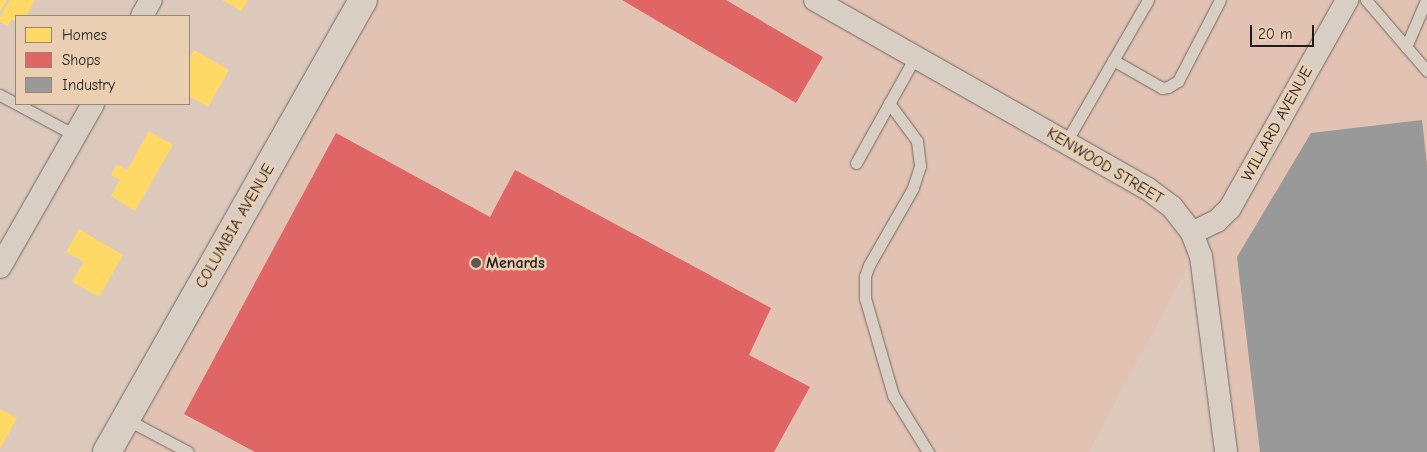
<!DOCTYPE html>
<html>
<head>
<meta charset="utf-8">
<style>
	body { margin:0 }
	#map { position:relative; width:1427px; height:452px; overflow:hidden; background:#dcc9bc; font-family:"Comic Neue",sans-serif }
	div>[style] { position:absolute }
	.built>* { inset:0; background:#e2c3b3 }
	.homes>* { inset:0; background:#ffd966 }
	.shops>* { inset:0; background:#e06666 }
	.industry>* { inset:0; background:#999 }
	.roads { filter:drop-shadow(0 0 1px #726a64) drop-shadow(0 0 1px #726a64) }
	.lane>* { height:11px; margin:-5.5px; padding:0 5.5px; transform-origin:5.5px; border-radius:5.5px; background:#d9cec4 }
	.street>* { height:22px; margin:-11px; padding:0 11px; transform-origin:11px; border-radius:11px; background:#d9cec4 }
	.secondary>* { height:28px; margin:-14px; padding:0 14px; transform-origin:14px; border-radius:14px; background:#d9cec4 }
	.dots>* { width:14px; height:14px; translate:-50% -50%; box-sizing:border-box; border:2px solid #ebcfb2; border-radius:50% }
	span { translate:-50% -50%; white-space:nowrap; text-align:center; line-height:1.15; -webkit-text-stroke:5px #ebcfb2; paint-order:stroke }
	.street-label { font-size:16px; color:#1c1c1c }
	.poi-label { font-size:16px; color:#1c1c1c; font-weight:700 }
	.left { translate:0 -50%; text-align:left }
	.legend { position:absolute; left:15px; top:15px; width:175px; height:90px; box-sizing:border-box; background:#ebcfb2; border:1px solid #988776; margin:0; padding:6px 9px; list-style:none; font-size:15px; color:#1c1c1c }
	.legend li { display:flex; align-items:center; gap:10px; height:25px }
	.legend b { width:25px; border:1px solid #988776 }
	.scale { position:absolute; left:1250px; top:25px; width:64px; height:22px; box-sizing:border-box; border:2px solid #1c1c1c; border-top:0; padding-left:6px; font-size:15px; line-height:18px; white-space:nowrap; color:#1c1c1c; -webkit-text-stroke:4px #ebcfb2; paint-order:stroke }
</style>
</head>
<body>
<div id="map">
	<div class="built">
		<div style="clip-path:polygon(370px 0,804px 0,1146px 193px,1196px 252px,1089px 452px,114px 452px)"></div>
		<div style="clip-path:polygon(822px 0,1427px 0,1427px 452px,1235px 452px,1193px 229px)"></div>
	</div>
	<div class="homes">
		<div style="clip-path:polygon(0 0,7px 0,0 12px)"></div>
		<div style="clip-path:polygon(10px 0,35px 0,26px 16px,16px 16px,16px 22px,12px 19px,8px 26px,0 22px,0 17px)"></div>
		<div style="clip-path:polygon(222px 0,248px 0,241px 11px)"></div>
		<div style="clip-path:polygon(194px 50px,229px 70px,208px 107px,189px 96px,189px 59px)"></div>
		<div style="clip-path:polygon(149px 131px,173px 145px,135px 211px,111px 196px,120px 180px,111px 175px,117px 164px,127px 170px)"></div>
		<div style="clip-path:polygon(79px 229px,123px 255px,99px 297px,72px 282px,84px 262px,66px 252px)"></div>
		<div style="clip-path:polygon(0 409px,17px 418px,0 449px)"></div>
	</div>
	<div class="shops">
		<div style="clip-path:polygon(622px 0,726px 0,823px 57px,796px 103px)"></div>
		<div style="clip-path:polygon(336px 133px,490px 217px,515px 170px,771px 308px,749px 355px,810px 387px,774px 452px,255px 452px,184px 414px)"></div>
	</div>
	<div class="industry">
		<div style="clip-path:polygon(1422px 120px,1427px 165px,1427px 452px,1260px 452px,1237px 257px,1311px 133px)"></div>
	</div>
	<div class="roads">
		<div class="lane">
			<div style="left:1366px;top:0;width:94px;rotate:49.3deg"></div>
			<div style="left:1406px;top:47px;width:51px;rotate:-66.9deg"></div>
			<div style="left:1113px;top:60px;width:56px;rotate:29.7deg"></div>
			<div style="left:1162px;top:88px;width:6px;rotate:-9deg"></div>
			<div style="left:1168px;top:87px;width:12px;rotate:-31deg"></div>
			<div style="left:1178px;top:81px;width:91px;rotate:-62.6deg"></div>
			<div style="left:0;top:95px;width:85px;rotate:28.1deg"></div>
			<div style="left:889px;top:103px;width:47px;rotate:53.6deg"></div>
			<div style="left:917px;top:141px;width:25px;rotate:83deg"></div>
			<div style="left:920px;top:166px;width:23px;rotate:108deg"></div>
			<div style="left:913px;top:188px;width:89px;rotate:119.7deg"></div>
			<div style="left:869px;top:265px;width:12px;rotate:110deg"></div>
			<div style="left:865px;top:276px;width:22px;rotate:90deg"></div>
			<div style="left:865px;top:298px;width:101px;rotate:73.9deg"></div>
			<div style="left:893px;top:395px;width:67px;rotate:58.4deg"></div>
			<div style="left:1066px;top:142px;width:164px;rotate:-60deg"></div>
			<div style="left:856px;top:163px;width:121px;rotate:-60.9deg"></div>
			<div style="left:126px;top:419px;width:70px;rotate:28deg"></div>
		</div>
		<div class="street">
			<div style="left:815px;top:0;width:383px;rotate:29.6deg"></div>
			<div style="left:1148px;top:189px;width:30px;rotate:37deg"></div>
			<div style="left:1172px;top:207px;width:33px;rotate:52deg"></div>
			<div style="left:1192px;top:233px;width:25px;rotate:69deg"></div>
			<div style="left:1201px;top:256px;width:198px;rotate:82.7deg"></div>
			<div style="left:142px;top:16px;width:18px;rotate:-61deg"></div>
			<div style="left:1192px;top:233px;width:28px;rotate:-26deg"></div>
			<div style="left:1217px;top:221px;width:18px;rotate:-45deg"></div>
			<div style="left:1230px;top:208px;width:239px;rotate:-60.6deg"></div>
			<div style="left:0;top:267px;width:188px;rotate:-60.3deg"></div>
		</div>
		<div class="secondary">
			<div style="left:107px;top:452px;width:519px;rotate:-60.47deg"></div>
		</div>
	</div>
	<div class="dots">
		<div style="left:476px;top:263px;background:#5f5954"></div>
	</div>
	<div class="street-label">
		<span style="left:1277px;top:124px;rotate:-61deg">WILLARD AVENUE</span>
		<span style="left:1105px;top:166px;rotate:31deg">KENWOOD STREET</span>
		<span style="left:235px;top:226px;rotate:-60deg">COLUMBIA AVENUE</span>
	</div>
	<div class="poi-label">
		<span class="left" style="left:486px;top:263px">Menards</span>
	</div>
	<ul class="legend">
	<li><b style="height:14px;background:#ffd966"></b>Homes</li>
	<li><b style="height:14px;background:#e06666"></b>Shops</li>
	<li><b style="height:14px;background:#999"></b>Industry</li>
	</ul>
	<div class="scale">20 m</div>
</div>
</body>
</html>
